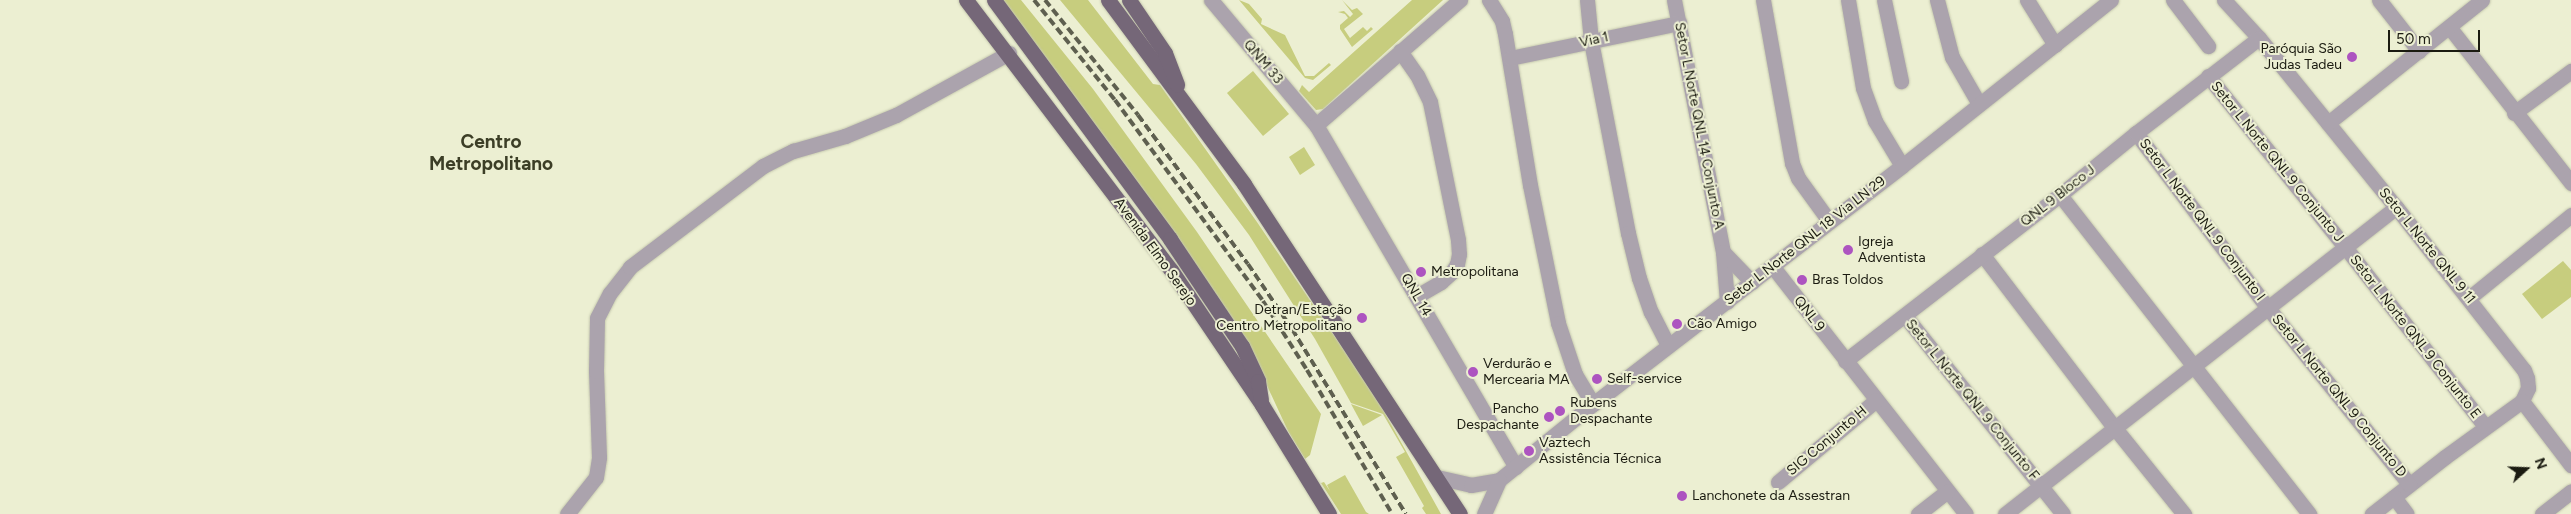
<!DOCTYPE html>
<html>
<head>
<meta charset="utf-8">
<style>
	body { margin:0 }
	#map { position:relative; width:2571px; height:514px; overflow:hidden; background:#ecefd2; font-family:Figtree,sans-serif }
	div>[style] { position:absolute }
	.green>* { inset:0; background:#c7cd7e }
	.roads { filter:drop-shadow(0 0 1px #c6c9af) drop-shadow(0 0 1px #c6c9af) }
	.minor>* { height:15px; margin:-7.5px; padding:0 7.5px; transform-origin:7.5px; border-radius:7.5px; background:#aba3ad }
	.major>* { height:15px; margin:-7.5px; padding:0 7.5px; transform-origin:7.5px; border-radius:7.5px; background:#756778 }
	.rail>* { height:4px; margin-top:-2px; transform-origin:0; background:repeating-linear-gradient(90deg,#5e5f4f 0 8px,transparent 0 12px) }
	.dots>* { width:14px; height:14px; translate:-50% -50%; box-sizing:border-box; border:2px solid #ecefd2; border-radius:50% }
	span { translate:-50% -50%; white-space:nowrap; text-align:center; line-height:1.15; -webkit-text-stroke:4px #ecefd2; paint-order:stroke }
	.street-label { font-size:14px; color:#1b1b11 }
	.poi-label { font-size:14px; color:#1b1b11 }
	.right { translate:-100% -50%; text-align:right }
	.left { translate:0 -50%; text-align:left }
	.district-label { font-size:19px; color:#3c3e26; font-weight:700 }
	.north { position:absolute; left:2501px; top:444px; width:50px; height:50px; -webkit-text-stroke:4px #ecefd2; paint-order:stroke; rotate:70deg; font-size:14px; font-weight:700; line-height:20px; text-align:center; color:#1b1b11 }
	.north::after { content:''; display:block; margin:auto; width:18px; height:22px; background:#1b1b11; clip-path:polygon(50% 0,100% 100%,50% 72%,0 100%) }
	.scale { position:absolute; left:2388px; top:30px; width:92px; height:22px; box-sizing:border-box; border:2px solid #1b1b11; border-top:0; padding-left:6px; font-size:15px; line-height:18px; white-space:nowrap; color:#1b1b11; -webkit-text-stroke:4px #ecefd2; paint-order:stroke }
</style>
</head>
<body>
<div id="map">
	<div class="green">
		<div style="clip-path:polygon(1000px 0,1021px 0,1093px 89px,1197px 232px,1321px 414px,1310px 455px,1305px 459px,1288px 431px,1257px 364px)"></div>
		<div style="clip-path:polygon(1060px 0,1088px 0,1153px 84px,1160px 85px,1257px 222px,1377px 399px,1441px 514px,1426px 514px,1422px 508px,1424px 506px,1396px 457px,1405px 452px,1383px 414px,1351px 403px,1315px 339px,1249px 235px,1196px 164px)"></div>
		<div style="clip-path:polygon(1239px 0,1249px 4px,1262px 19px,1261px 24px,1285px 35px,1305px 76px,1314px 76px,1329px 63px,1331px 65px,1313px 80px,1305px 78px)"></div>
		<div style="clip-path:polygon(1342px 0,1352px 10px,1357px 8px,1363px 14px,1344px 29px,1350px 38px,1363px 27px,1367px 31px,1371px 27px,1373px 29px,1352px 47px,1340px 29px,1340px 25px,1348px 18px,1345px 14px,1338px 12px,1344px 11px,1350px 17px,1353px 14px)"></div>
		<div style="clip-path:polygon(1412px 0,1443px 0,1323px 109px,1316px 110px,1299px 91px,1302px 85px,1309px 92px)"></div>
		<div style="clip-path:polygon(1253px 71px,1289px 114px,1263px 136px,1227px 93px)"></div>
		<div style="clip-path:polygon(1304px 147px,1315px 165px,1300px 175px,1289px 157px)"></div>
		<div style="clip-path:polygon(2563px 261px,2571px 270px,2571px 297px,2542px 319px,2522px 294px)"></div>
		<div style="clip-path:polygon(1351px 404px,1382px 415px,1363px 426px)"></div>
		<div style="clip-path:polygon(1345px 475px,1366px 512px,1369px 514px,1341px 514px,1321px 483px,1324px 482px,1330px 491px,1327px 485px)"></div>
	</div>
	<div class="roads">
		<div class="minor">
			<div style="left:1211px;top:0;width:163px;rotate:50deg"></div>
			<div style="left:1316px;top:125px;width:396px;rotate:59.7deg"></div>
			<div style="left:1489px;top:0;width:25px;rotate:58deg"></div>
			<div style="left:1502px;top:21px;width:13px;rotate:77deg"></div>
			<div style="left:1505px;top:34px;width:153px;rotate:80.6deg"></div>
			<div style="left:1530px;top:185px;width:141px;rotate:78.5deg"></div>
			<div style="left:1558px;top:323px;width:54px;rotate:71.6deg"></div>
			<div style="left:1575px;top:374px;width:35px;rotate:59deg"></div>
			<div style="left:1587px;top:0;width:41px;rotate:84.4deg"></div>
			<div style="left:1591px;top:41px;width:196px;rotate:79.1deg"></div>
			<div style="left:1628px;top:233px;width:46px;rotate:76.3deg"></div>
			<div style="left:1639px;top:278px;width:36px;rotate:71deg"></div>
			<div style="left:1651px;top:312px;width:37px;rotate:63deg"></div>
			<div style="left:1674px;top:0;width:257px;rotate:79deg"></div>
			<div style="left:1723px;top:252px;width:50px;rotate:85.4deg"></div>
			<div style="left:1763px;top:0;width:166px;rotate:79.9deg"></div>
			<div style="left:1792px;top:163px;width:16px;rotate:68deg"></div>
			<div style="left:1798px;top:178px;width:53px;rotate:54.2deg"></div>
			<div style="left:1848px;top:0;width:89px;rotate:80.3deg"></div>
			<div style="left:1863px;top:88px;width:35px;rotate:70deg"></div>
			<div style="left:1875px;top:121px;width:52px;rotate:59deg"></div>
			<div style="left:1884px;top:0;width:83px;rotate:78.1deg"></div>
			<div style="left:1937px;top:0;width:59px;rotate:75.3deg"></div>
			<div style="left:1952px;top:57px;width:54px;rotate:60.1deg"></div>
			<div style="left:2027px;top:0;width:53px;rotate:58.1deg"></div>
			<div style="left:2173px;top:0;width:58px;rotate:52.7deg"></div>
			<div style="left:2224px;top:0;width:52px;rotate:47.4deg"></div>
			<div style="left:2259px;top:38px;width:218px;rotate:51deg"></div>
			<div style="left:2396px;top:207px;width:207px;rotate:51.9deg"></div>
			<div style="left:2524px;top:370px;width:9px;rotate:69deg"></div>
			<div style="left:2527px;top:378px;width:10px;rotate:84deg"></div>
			<div style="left:2528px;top:388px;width:14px;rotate:115deg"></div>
			<div style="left:2522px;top:401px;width:95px;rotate:144deg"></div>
			<div style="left:2445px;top:457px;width:93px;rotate:142deg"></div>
			<div style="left:2379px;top:0;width:65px;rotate:51.9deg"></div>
			<div style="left:2450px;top:28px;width:197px;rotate:52deg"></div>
			<div style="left:1400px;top:51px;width:29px;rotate:55deg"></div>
			<div style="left:1417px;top:75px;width:30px;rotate:64deg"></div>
			<div style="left:1430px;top:102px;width:141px;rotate:78.5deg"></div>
			<div style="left:1458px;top:240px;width:14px;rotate:86deg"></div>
			<div style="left:1459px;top:254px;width:10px;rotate:101deg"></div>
			<div style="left:1457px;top:264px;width:9px;rotate:122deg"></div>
			<div style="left:1452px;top:272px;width:15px;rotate:138deg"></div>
			<div style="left:1441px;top:282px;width:28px;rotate:150deg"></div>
			<div style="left:1510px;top:58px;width:173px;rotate:-11.7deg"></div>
			<div style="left:2208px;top:76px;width:219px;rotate:51.3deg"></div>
			<div style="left:2345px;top:247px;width:227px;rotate:52deg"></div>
			<div style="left:2514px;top:113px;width:71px;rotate:-36.4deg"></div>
			<div style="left:2328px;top:123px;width:197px;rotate:-38.6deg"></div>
			<div style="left:1316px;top:125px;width:191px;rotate:-41deg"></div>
			<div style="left:2136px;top:133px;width:219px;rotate:53deg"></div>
			<div style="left:2268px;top:308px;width:226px;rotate:51.3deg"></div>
			<div style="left:2060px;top:195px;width:405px;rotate:52deg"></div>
			<div style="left:1723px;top:252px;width:42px;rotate:46deg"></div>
			<div style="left:1982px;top:254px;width:218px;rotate:52.7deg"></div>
			<div style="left:2114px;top:427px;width:112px;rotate:51.2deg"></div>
			<div style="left:1773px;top:267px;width:313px;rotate:52deg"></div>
			<div style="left:2469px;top:298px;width:132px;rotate:-39.1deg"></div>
			<div style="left:1905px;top:316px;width:253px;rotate:51.4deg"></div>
			<div style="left:1845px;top:361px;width:272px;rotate:-37.7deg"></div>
			<div style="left:2060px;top:195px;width:98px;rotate:-39.2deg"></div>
			<div style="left:2136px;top:133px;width:155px;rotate:-37.7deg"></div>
			<div style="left:2522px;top:401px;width:81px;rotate:52.6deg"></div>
			<div style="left:1437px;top:477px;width:35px;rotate:13deg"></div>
			<div style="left:1471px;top:485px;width:28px;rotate:-10deg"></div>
			<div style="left:1499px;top:480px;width:121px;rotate:-39deg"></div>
			<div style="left:1593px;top:404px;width:390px;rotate:-37.6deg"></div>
			<div style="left:1902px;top:166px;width:267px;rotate:-38.5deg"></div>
			<div style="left:1778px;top:482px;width:128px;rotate:-39.9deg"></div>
			<div style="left:2394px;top:497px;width:21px;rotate:53deg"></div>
			<div style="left:567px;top:514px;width:47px;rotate:-51.9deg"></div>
			<div style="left:596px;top:477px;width:20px;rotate:-81deg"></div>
			<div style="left:599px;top:457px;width:86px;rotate:-92deg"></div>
			<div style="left:596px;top:371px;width:53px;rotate:-88.9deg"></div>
			<div style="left:597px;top:318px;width:28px;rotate:-63deg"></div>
			<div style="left:610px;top:293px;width:33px;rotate:-52deg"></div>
			<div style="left:630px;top:267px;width:167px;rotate:-37.2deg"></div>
			<div style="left:763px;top:166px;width:34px;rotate:-27deg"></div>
			<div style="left:793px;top:151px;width:54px;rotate:-16.1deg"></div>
			<div style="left:845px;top:136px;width:55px;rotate:-22.4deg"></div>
			<div style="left:896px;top:115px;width:129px;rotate:-28.8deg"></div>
			<div style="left:1484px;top:514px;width:37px;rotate:-66deg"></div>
			<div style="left:1918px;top:514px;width:37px;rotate:-38deg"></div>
			<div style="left:2005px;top:514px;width:497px;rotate:-38.1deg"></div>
			<div style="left:2542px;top:514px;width:37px;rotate:-38deg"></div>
		</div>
		<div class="major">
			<div style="left:966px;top:0;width:339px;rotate:52.8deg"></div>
			<div style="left:1171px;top:270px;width:163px;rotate:56deg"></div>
			<div style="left:1262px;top:405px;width:128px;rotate:58.4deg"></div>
			<div style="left:994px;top:0;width:297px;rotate:53.6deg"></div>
			<div style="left:1170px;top:239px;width:129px;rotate:56.1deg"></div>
			<div style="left:1242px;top:346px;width:38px;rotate:65deg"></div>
			<div style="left:1258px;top:381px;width:19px;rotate:81deg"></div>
			<div style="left:1108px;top:0;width:229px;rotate:53.5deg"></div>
			<div style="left:1244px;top:184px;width:394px;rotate:56.8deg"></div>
			<div style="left:1129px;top:0;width:64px;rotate:55.8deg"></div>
			<div style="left:1165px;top:53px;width:34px;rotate:69deg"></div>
		</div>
	</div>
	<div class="rail">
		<div style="left:1034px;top:0;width:129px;rotate:51deg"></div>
		<div style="left:1115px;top:100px;width:250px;rotate:53.6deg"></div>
		<div style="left:1263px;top:301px;width:82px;rotate:57.5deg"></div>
		<div style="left:1307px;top:370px;width:167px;rotate:59.4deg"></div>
		<div style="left:1045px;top:0;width:148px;rotate:51deg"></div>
		<div style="left:1138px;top:115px;width:185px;rotate:53.6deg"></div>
		<div style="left:1248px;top:264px;width:78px;rotate:55.9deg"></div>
		<div style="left:1292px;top:329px;width:217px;rotate:58.4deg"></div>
	</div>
	<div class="dots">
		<div style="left:2352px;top:57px;background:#ad54c0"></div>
		<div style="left:1848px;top:250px;background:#ad54c0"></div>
		<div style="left:1421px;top:272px;background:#ad54c0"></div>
		<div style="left:1802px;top:280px;background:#ad54c0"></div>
		<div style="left:1362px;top:318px;background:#ad54c0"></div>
		<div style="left:1677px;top:324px;background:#ad54c0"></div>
		<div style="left:1473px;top:372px;background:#ad54c0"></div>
		<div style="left:1597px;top:379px;background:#ad54c0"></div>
		<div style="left:1560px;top:411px;background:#ad54c0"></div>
		<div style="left:1549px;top:417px;background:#ad54c0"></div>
		<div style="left:1529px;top:451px;background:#ad54c0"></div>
		<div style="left:1682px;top:496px;background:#ad54c0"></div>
	</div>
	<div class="street-label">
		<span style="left:1594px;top:40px;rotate:-12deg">Via 1</span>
		<span style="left:1263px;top:62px;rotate:50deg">QNM 33</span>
		<span style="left:1699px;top:126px;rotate:79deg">Setor L Norte QNL 14 Conjunto A</span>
		<span style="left:2277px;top:162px;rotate:51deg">Setor L Norte QNL 9 Conjunto J</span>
		<span style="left:2058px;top:196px;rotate:-38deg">QNL 9 Bloco J</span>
		<span style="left:2202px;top:220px;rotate:53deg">Setor L Norte QNL 9 Conjunto I</span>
		<span style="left:1805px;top:241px;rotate:-38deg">Setor L Norte QNL 18 Via LN 29</span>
		<span style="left:2427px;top:246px;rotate:51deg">Setor L Norte QNL 9 11</span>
		<span style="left:1155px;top:252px;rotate:54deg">Avenida Elmo Serejo</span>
		<span style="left:1416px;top:295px;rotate:60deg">QNL 14</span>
		<span style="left:1809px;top:314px;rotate:52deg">QNL 9</span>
		<span style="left:2415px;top:337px;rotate:52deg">Setor L Norte QNL 9 Conjunto E</span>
		<span style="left:2339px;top:396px;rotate:51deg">Setor L Norte QNL 9 Conjunto D</span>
		<span style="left:1972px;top:400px;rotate:51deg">Setor L Norte QNL 9 Conjunto F</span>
		<span style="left:1827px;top:441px;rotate:-40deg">SIG Conjunto H</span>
	</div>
	<div class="poi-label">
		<span class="right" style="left:2342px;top:57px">Paróquia São<br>Judas Tadeu</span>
		<span class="left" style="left:1858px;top:250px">Igreja<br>Adventista</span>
		<span class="left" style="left:1431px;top:272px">Metropolitana</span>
		<span class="left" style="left:1812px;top:280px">Bras Toldos</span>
		<span class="right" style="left:1352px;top:318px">Detran/Estação<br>Centro Metropolitano</span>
		<span class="left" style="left:1687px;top:324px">Cão Amigo</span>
		<span class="left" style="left:1483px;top:372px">Verdurão e<br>Mercearia MA</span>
		<span class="left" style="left:1607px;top:379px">Self-service</span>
		<span class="left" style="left:1570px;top:411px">Rubens<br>Despachante</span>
		<span class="right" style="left:1539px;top:417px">Pancho<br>Despachante</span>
		<span class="left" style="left:1539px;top:451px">Vaztech<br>Assistência Técnica</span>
		<span class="left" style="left:1692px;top:496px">Lanchonete da Assestran</span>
	</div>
	<div class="district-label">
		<span style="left:491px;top:153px">Centro<br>Metropolitano</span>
	</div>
	<div class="north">N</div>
	<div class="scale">50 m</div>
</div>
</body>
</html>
